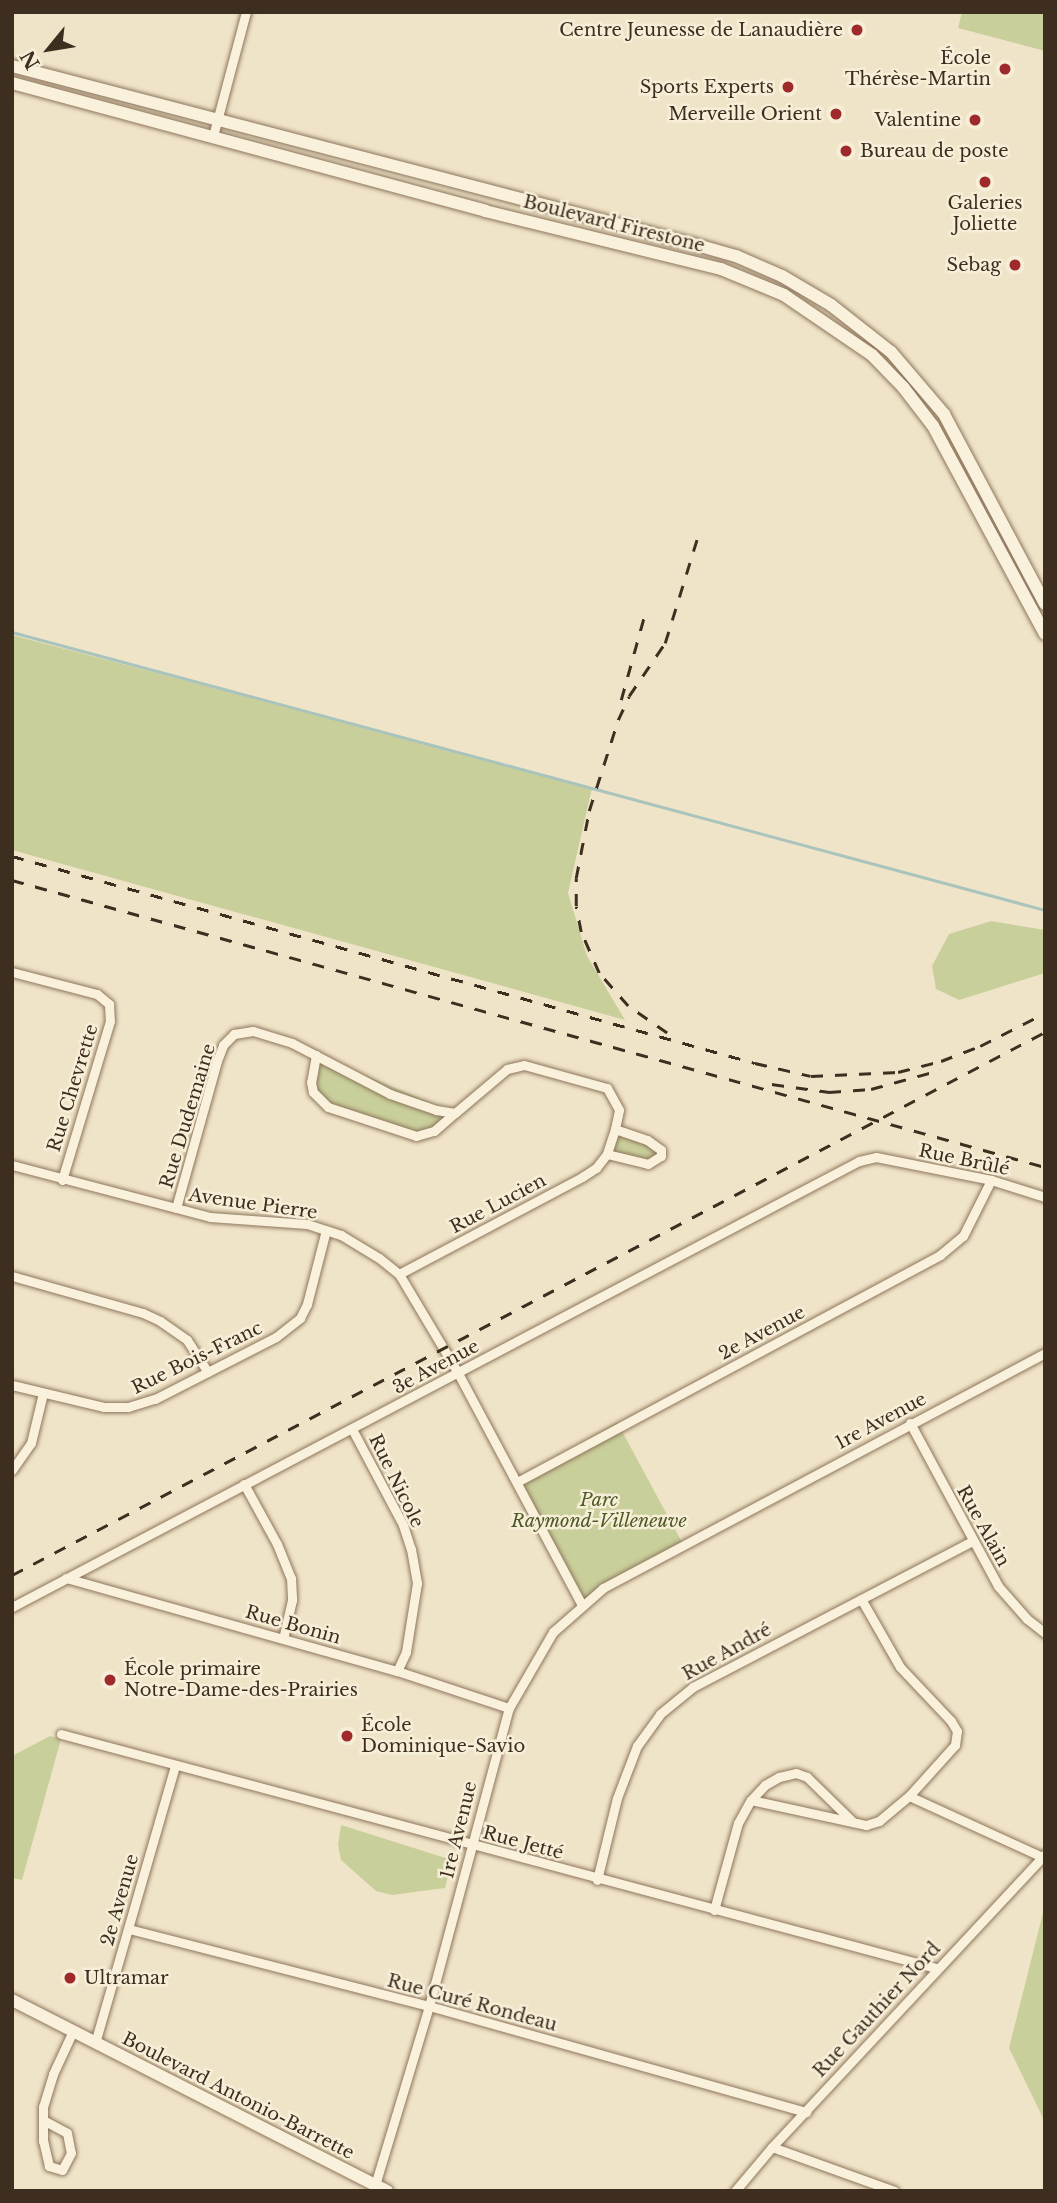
<!DOCTYPE html>
<html>
<head>
<meta charset="utf-8">
<style>
	body { margin:0 }
	#map { position:relative; width:1057px; height:2203px; overflow:hidden; background:#f0e4c8; font-family:"Libre Baskerville",serif }
	div>[style] { position:absolute }
	.green>* { inset:0; background:#c9cf9b }
	.stream>* { height:2.5px; margin:-1.25px; padding:0 1.25px; transform-origin:1.25px; border-radius:1.25px; background:#a9c4bc }
	.roads { filter:drop-shadow(0 0 2px #8d765c) drop-shadow(0 0 2px #8d765c) }
	.street>* { height:9px; margin:-4.5px; padding:0 4.5px; transform-origin:4.5px; border-radius:4.5px; background:#faf1dc }
	.secondary>* { height:12px; margin:-6px; padding:0 6px; transform-origin:6px; border-radius:6px; background:#faf1dc }
	.rail>* { height:2.5px; margin-top:-1.25px; transform-origin:0; background:repeating-linear-gradient(90deg,#3d2e20 0 12px,transparent 0 24px) }
	.dots>* { width:19px; height:19px; translate:-50% -50%; box-sizing:border-box; border:4px solid #f7eed8; border-radius:50% }
	span { translate:-50% -50%; white-space:nowrap; text-align:center; line-height:1.15; -webkit-text-stroke:5px #f7eed8; paint-order:stroke }
	.poi-label { font-size:18px; color:#3d2e20 }
	.right { translate:-100% -50%; text-align:right }
	.left { translate:0 -50%; text-align:left }
	.street-label { font-size:18px; color:#3d2e20 }
	.park-label { font-size:18px; color:#4d5a26; font-style:italic }
	.frame { position:absolute; inset:0; border:14px solid #3d2e20; pointer-events:none }
	.north { position:absolute; left:14px; top:14px; width:70px; height:70px; -webkit-text-stroke:5px #f7eed8; paint-order:stroke; rotate:240deg; font-size:19px; font-weight:700; line-height:28px; text-align:center; color:#3d2e20 }
	.north::after { content:''; display:block; margin:auto; width:24px; height:32px; background:#3d2e20; clip-path:polygon(50% 0,100% 100%,50% 72%,0 100%) }
</style>
</head>
<body>
<div id="map">
	<div class="green">
		<div style="clip-path:polygon(962px 12px,1045px 12px,1045px 51px,958px 28px)"></div>
		<div style="clip-path:polygon(12px 635px,592px 788px,568px 893px,587px 956px,625px 1020px,12px 850px)"></div>
		<div style="clip-path:polygon(991px 921px,1045px 930px,1045px 973px,959px 1000px,936px 989px,932px 966px,949px 934px)"></div>
		<div style="clip-path:polygon(316px 1055px,455px 1113px,425px 1136px,328px 1107px,313px 1092px)"></div>
		<div style="clip-path:polygon(615px 1129px,661px 1150px,655px 1162px,607px 1154px)"></div>
		<div style="clip-path:polygon(617px 1422px,684px 1546px,582px 1605px,517px 1482px)"></div>
		<div style="clip-path:polygon(50px 1736px,61px 1739px,22px 1880px,12px 1878px,12px 1756px)"></div>
		<div style="clip-path:polygon(341px 1825px,452px 1860px,445px 1888px,392px 1895px,376px 1891px,341px 1860px,338px 1845px)"></div>
		<div style="clip-path:polygon(1045px 1905px,1045px 2122px,1009px 2048px)"></div>
	</div>
	<div class="stream">
		<div style="left:12px;top:632px;width:1070px;rotate:15.06deg"></div>
	</div>
	<div class="roads">
		<div class="street">
			<div style="left:213px;top:136px;width:128px;rotate:-75.1deg"></div>
			<div style="left:12px;top:972px;width:88px;rotate:14.5deg"></div>
			<div style="left:97px;top:994px;width:16px;rotate:40deg"></div>
			<div style="left:109px;top:1004px;width:17px;rotate:87deg"></div>
			<div style="left:110px;top:1021px;width:166px;rotate:106.8deg"></div>
			<div style="left:316px;top:1055px;width:27px;rotate:100deg"></div>
			<div style="left:311px;top:1082px;width:10px;rotate:79deg"></div>
			<div style="left:313px;top:1092px;width:21px;rotate:45deg"></div>
			<div style="left:328px;top:1107px;width:93px;rotate:18.2deg"></div>
			<div style="left:416px;top:1136px;width:19px;rotate:-16deg"></div>
			<div style="left:434px;top:1131px;width:28px;rotate:-41deg"></div>
			<div style="left:12px;top:1165px;width:205px;rotate:14.7deg"></div>
			<div style="left:210px;top:1217px;width:97px;rotate:4.1deg"></div>
			<div style="left:307px;top:1224px;width:36px;rotate:18deg"></div>
			<div style="left:341px;top:1235px;width:44px;rotate:31.2deg"></div>
			<div style="left:379px;top:1258px;width:26px;rotate:39deg"></div>
			<div style="left:399px;top:1274px;width:115px;rotate:59.2deg"></div>
			<div style="left:458px;top:1373px;width:263px;rotate:61.9deg"></div>
			<div style="left:176px;top:1208px;width:153px;rotate:-74.4deg"></div>
			<div style="left:217px;top:1061px;width:17px;rotate:-69deg"></div>
			<div style="left:223px;top:1045px;width:16px;rotate:-45deg"></div>
			<div style="left:234px;top:1034px;width:19px;rotate:-9deg"></div>
			<div style="left:253px;top:1031px;width:41px;rotate:17.1deg"></div>
			<div style="left:292px;top:1043px;width:110px;rotate:27.5deg"></div>
			<div style="left:390px;top:1094px;width:49px;rotate:19.2deg"></div>
			<div style="left:436px;top:1110px;width:19px;rotate:9deg"></div>
			<div style="left:455px;top:1113px;width:68px;rotate:-40.2deg"></div>
			<div style="left:507px;top:1069px;width:17px;rotate:-13deg"></div>
			<div style="left:524px;top:1065px;width:86px;rotate:15.5deg"></div>
			<div style="left:607px;top:1088px;width:25px;rotate:61deg"></div>
			<div style="left:619px;top:1110px;width:19px;rotate:102deg"></div>
			<div style="left:399px;top:1274px;width:207px;rotate:-27.9deg"></div>
			<div style="left:582px;top:1177px;width:17px;rotate:-33deg"></div>
			<div style="left:596px;top:1168px;width:18px;rotate:-52deg"></div>
			<div style="left:607px;top:1154px;width:42px;rotate:13.7deg"></div>
			<div style="left:648px;top:1164px;width:15px;rotate:-32deg"></div>
			<div style="left:661px;top:1156px;width:6px;rotate:-90deg"></div>
			<div style="left:661px;top:1150px;width:17px;rotate:-144deg"></div>
			<div style="left:647px;top:1140px;width:34px;rotate:-161deg"></div>
			<div style="left:615px;top:1129px;width:26px;rotate:108deg"></div>
			<div style="left:12px;top:1276px;width:136px;rotate:15.8deg"></div>
			<div style="left:143px;top:1313px;width:19px;rotate:25deg"></div>
			<div style="left:160px;top:1321px;width:33px;rotate:35deg"></div>
			<div style="left:187px;top:1340px;width:38px;rotate:57deg"></div>
			<div style="left:12px;top:1385px;width:95px;rotate:13.4deg"></div>
			<div style="left:104px;top:1407px;width:24px"></div>
			<div style="left:128px;top:1407px;width:28px;rotate:-17deg"></div>
			<div style="left:155px;top:1399px;width:136px;rotate:-27.1deg"></div>
			<div style="left:276px;top:1337px;width:31px;rotate:-38deg"></div>
			<div style="left:300px;top:1318px;width:16px;rotate:-63deg"></div>
			<div style="left:307px;top:1304px;width:76px;rotate:-75.6deg"></div>
			<div style="left:910px;top:1423px;width:185px;rotate:61.6deg"></div>
			<div style="left:998px;top:1586px;width:44px;rotate:48.7deg"></div>
			<div style="left:1027px;top:1619px;width:23px;rotate:38deg"></div>
			<div style="left:352px;top:1429px;width:109px;rotate:62deg"></div>
			<div style="left:403px;top:1525px;width:25px;rotate:72deg"></div>
			<div style="left:411px;top:1549px;width:35px;rotate:80deg"></div>
			<div style="left:417px;top:1583px;width:70px;rotate:99.1deg"></div>
			<div style="left:406px;top:1652px;width:21px;rotate:115deg"></div>
			<div style="left:12px;top:1470px;width:33px;rotate:-55deg"></div>
			<div style="left:31px;top:1443px;width:51px;rotate:-76.5deg"></div>
			<div style="left:517px;top:1482px;width:480px;rotate:-28.2deg"></div>
			<div style="left:940px;top:1255px;width:30px;rotate:-40deg"></div>
			<div style="left:963px;top:1236px;width:63px;rotate:-63.4deg"></div>
			<div style="left:244px;top:1484px;width:68px;rotate:61.2deg"></div>
			<div style="left:277px;top:1544px;width:37px;rotate:68deg"></div>
			<div style="left:291px;top:1578px;width:22px;rotate:87deg"></div>
			<div style="left:292px;top:1600px;width:40px;rotate:103deg"></div>
			<div style="left:66px;top:1578px;width:344px;rotate:15.7deg"></div>
			<div style="left:397px;top:1671px;width:118px;rotate:18.3deg"></div>
			<div style="left:12px;top:1607px;width:957px;rotate:-27.77deg"></div>
			<div style="left:859px;top:1161px;width:17px;rotate:-13deg"></div>
			<div style="left:876px;top:1157px;width:117px;rotate:11.3deg"></div>
			<div style="left:991px;top:1180px;width:57px;rotate:17.5deg"></div>
			<div style="left:61px;top:1734px;width:906px;rotate:14.97deg"></div>
			<div style="left:909px;top:1796px;width:146px;rotate:24.6deg"></div>
			<div style="left:751px;top:1800px;width:118px;rotate:12.3deg"></div>
			<div style="left:866px;top:1825px;width:14px;rotate:-17deg"></div>
			<div style="left:879px;top:1821px;width:39px;rotate:-40deg"></div>
			<div style="left:909px;top:1796px;width:69px;rotate:-48deg"></div>
			<div style="left:955px;top:1745px;width:14px;rotate:-82deg"></div>
			<div style="left:957px;top:1731px;width:12px;rotate:-121deg"></div>
			<div style="left:951px;top:1721px;width:74px;rotate:-133.4deg"></div>
			<div style="left:900px;top:1667px;width:78px;rotate:-119.8deg"></div>
			<div style="left:597px;top:1880px;width:84px;rotate:-76.3deg"></div>
			<div style="left:617px;top:1798px;width:56px;rotate:-69deg"></div>
			<div style="left:637px;top:1746px;width:39px;rotate:-54deg"></div>
			<div style="left:660px;top:1714px;width:43px;rotate:-39.3deg"></div>
			<div style="left:693px;top:1687px;width:315px;rotate:-27.6deg"></div>
			<div style="left:714px;top:1910px;width:90px;rotate:-74.6deg"></div>
			<div style="left:738px;top:1823px;width:26px;rotate:-61deg"></div>
			<div style="left:751px;top:1800px;width:21px;rotate:-47deg"></div>
			<div style="left:765px;top:1785px;width:16px;rotate:-30deg"></div>
			<div style="left:779px;top:1777px;width:17px;rotate:-13deg"></div>
			<div style="left:796px;top:1773px;width:12px;rotate:20deg"></div>
			<div style="left:807px;top:1777px;width:64px;rotate:44.4deg"></div>
			<div style="left:129px;top:1929px;width:310px;rotate:14.4deg"></div>
			<div style="left:429px;top:2006px;width:392px;rotate:15.7deg"></div>
			<div style="left:95px;top:2043px;width:289px;rotate:-73.9deg"></div>
			<div style="left:43px;top:2120px;width:27px;rotate:28deg"></div>
			<div style="left:67px;top:2133px;width:20px;rotate:79deg"></div>
			<div style="left:71px;top:2153px;width:19px;rotate:118deg"></div>
			<div style="left:62px;top:2170px;width:14px;rotate:-163deg"></div>
			<div style="left:49px;top:2166px;width:26px;rotate:-103deg"></div>
			<div style="left:43px;top:2141px;width:34px;rotate:-90deg"></div>
			<div style="left:43px;top:2107px;width:34px;rotate:-73deg"></div>
			<div style="left:53px;top:2074px;width:47px;rotate:-65.1deg"></div>
			<div style="left:772px;top:2147px;width:130px;rotate:19.8deg"></div>
			<div style="left:375px;top:2185px;width:187px;rotate:-73.2deg"></div>
			<div style="left:429px;top:2006px;width:309px;rotate:-75deg"></div>
			<div style="left:509px;top:1708px;width:88px;rotate:-59.9deg"></div>
			<div style="left:553px;top:1632px;width:67px;rotate:-41.3deg"></div>
			<div style="left:603px;top:1588px;width:501px;rotate:-28deg"></div>
			<div style="left:735px;top:2191px;width:57px;rotate:-49.9deg"></div>
			<div style="left:772px;top:2147px;width:400px;rotate:-47deg"></div>
		</div>
		<div class="secondary">
			<div style="left:12px;top:66px;width:708px;rotate:14.64deg"></div>
			<div style="left:697px;top:245px;width:41px;rotate:15.8deg"></div>
			<div style="left:736px;top:256px;width:50px;rotate:23.5deg"></div>
			<div style="left:782px;top:276px;width:57px;rotate:30.6deg"></div>
			<div style="left:831px;top:305px;width:76px;rotate:38.1deg"></div>
			<div style="left:891px;top:352px;width:82px;rotate:49.5deg"></div>
			<div style="left:944px;top:414px;width:215px;rotate:62deg"></div>
			<div style="left:12px;top:83px;width:490px;rotate:15.1deg"></div>
			<div style="left:485px;top:211px;width:243px;rotate:13.8deg"></div>
			<div style="left:721px;top:269px;width:68px;rotate:22.4deg"></div>
			<div style="left:784px;top:295px;width:107px;rotate:34.3deg"></div>
			<div style="left:872px;top:355px;width:45px;rotate:45.9deg"></div>
			<div style="left:903px;top:387px;width:49px;rotate:52.4deg"></div>
			<div style="left:933px;top:426px;width:236px;rotate:61.7deg"></div>
			<div style="left:12px;top:2000px;width:421px;rotate:27deg"></div>
		</div>
	</div>
	<div class="rail">
		<div style="left:621px;top:700px;width:86px;rotate:-74.5deg"></div>
		<div style="left:12px;top:856px;width:771px;rotate:15.57deg"></div>
		<div style="left:755px;top:1063px;width:57px;rotate:13.1deg"></div>
		<div style="left:811px;top:1076px;width:87px;rotate:-2.6deg"></div>
		<div style="left:898px;top:1072px;width:44px;rotate:-14.3deg"></div>
		<div style="left:941px;top:1061px;width:42px;rotate:-21deg"></div>
		<div style="left:980px;top:1046px;width:73px;rotate:-26.9deg"></div>
		<div style="left:12px;top:880px;width:1072px;rotate:15.53deg"></div>
		<div style="left:667px;top:1033px;width:47px;rotate:-145.3deg"></div>
		<div style="left:628px;top:1006px;width:44px;rotate:-131.3deg"></div>
		<div style="left:599px;top:973px;width:45px;rotate:-113.7deg"></div>
		<div style="left:581px;top:932px;width:26px;rotate:-101deg"></div>
		<div style="left:576px;top:906px;width:28px;rotate:-90deg"></div>
		<div style="left:576px;top:878px;width:68px;rotate:-79deg"></div>
		<div style="left:589px;top:811px;width:96px;rotate:-72.3deg"></div>
		<div style="left:618px;top:720px;width:26px;rotate:-65deg"></div>
		<div style="left:629px;top:696px;width:64px;rotate:-55.8deg"></div>
		<div style="left:665px;top:643px;width:119px;rotate:-72.9deg"></div>
		<div style="left:772px;top:1084px;width:58px;rotate:8deg"></div>
		<div style="left:829px;top:1092px;width:42px;rotate:-4.1deg"></div>
		<div style="left:871px;top:1089px;width:72px;rotate:-15.4deg"></div>
		<div style="left:12px;top:1575px;width:1167px;rotate:-27.73deg"></div>
	</div>
	<div class="dots">
		<div style="left:857px;top:30px;background:#9e2a2b"></div>
		<div style="left:1005px;top:69px;background:#9e2a2b"></div>
		<div style="left:788px;top:87px;background:#9e2a2b"></div>
		<div style="left:836px;top:114px;background:#9e2a2b"></div>
		<div style="left:975px;top:120px;background:#9e2a2b"></div>
		<div style="left:846px;top:151px;background:#9e2a2b"></div>
		<div style="left:985px;top:182px;background:#9e2a2b"></div>
		<div style="left:1015px;top:265px;background:#9e2a2b"></div>
		<div style="left:110px;top:1680px;background:#9e2a2b"></div>
		<div style="left:347px;top:1736px;background:#9e2a2b"></div>
		<div style="left:70px;top:1978px;background:#9e2a2b"></div>
	</div>
	<div class="poi-label">
		<span class="right" style="left:843px;top:30px">Centre Jeunesse de Lanaudière</span>
		<span class="right" style="left:991px;top:69px">École<br>Thérèse-Martin</span>
		<span class="right" style="left:774px;top:87px">Sports Experts</span>
		<span class="right" style="left:822px;top:114px">Merveille Orient</span>
		<span class="right" style="left:961px;top:120px">Valentine</span>
		<span class="left" style="left:860px;top:151px">Bureau de poste</span>
		<span style="left:985px;top:214px">Galeries<br>Joliette</span>
		<span class="right" style="left:1001px;top:265px">Sebag</span>
		<span class="left" style="left:124px;top:1680px">École primaire<br>Notre-Dame-des-Prairies</span>
		<span class="left" style="left:361px;top:1736px">École<br>Dominique-Savio</span>
		<span class="left" style="left:84px;top:1978px">Ultramar</span>
	</div>
	<div class="street-label">
		<span style="left:614px;top:224px;rotate:14deg">Boulevard Firestone</span>
		<span style="left:73px;top:1088px;rotate:-73deg">Rue Chevrette</span>
		<span style="left:188px;top:1116px;rotate:-73deg">Rue Dudemaine</span>
		<span style="left:964px;top:1160px;rotate:12deg">Rue Brûlé</span>
		<span style="left:253px;top:1204px;rotate:8deg">Avenue Pierre</span>
		<span style="left:498px;top:1204px;rotate:-28deg">Rue Lucien</span>
		<span style="left:762px;top:1333px;rotate:-28deg">2e Avenue</span>
		<span style="left:197px;top:1358px;rotate:-26deg">Rue Bois-Franc</span>
		<span style="left:436px;top:1367px;rotate:-28deg">3e Avenue</span>
		<span style="left:881px;top:1421px;rotate:-28deg">1re Avenue</span>
		<span style="left:396px;top:1481px;rotate:64deg">Rue Nicole</span>
		<span style="left:983px;top:1526px;rotate:61deg">Rue Alain</span>
		<span style="left:293px;top:1625px;rotate:16deg">Rue Bonin</span>
		<span style="left:727px;top:1652px;rotate:-29deg">Rue André</span>
		<span style="left:459px;top:1830px;rotate:-76deg">1re Avenue</span>
		<span style="left:523px;top:1843px;rotate:15deg">Rue Jetté</span>
		<span style="left:120px;top:1900px;rotate:-74deg">2e Avenue</span>
		<span style="left:472px;top:2003px;rotate:15deg">Rue Curé Rondeau</span>
		<span style="left:877px;top:2010px;rotate:-47deg">Rue Gauthier Nord</span>
		<span style="left:238px;top:2096px;rotate:27deg">Boulevard Antonio-Barrette</span>
	</div>
	<div class="park-label">
		<span style="left:599px;top:1511px">Parc<br>Raymond-Villeneuve</span>
	</div>
	<div class="frame"></div>
	<div class="north">N</div>
</div>
</body>
</html>
